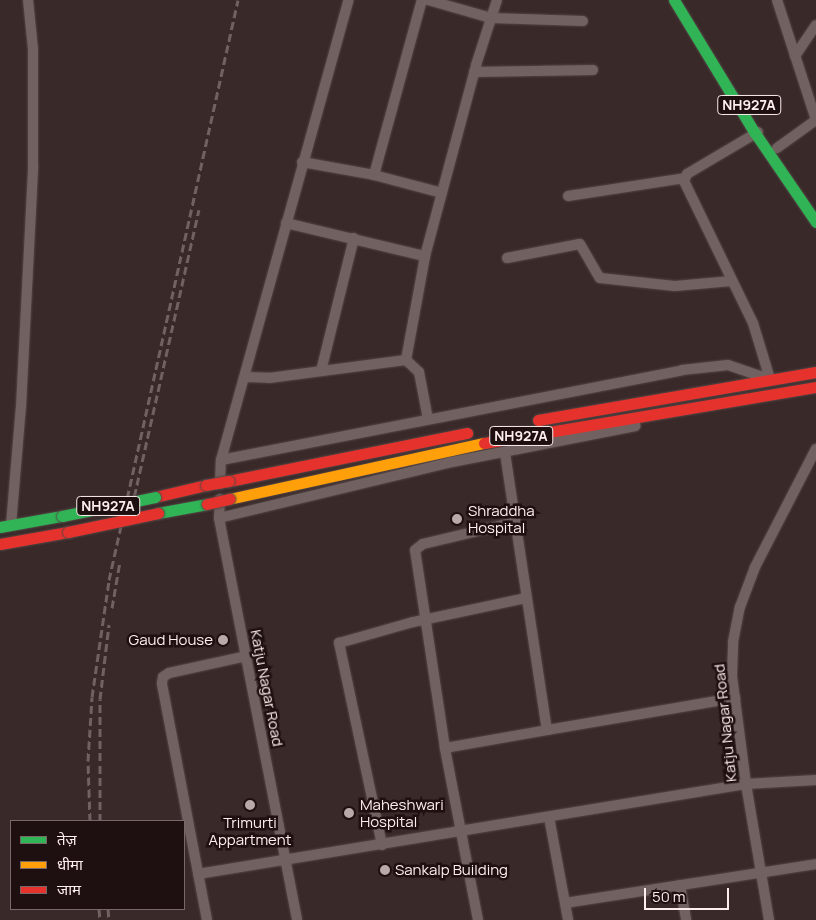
<!DOCTYPE html>
<html>
<head>
<meta charset="utf-8">
<style>
	body { margin:0 }
	#map { position:relative; width:816px; height:920px; overflow:hidden; background:#392929; font-family:Manrope,"Noto Sans Devanagari",sans-serif }
	div>[style] { position:absolute }
	.roads { filter:drop-shadow(0 0 1px #534646) drop-shadow(0 0 1px #534646) }
	.street>* { height:10px; margin:-5px; padding:0 5px; transform-origin:5px; border-radius:5px; background:#716261 }
	.fast>* { height:11px; margin:-5.5px; padding:0 5.5px; transform-origin:5.5px; border-radius:5.5px; background:#30b455 }
	.slow>* { height:11px; margin:-5.5px; padding:0 5.5px; transform-origin:5.5px; border-radius:5.5px; background:#ff9f0a }
	.jam>* { height:11px; margin:-5.5px; padding:0 5.5px; transform-origin:5.5px; border-radius:5.5px; background:#e5322d }
	.rail>* { height:3px; margin-top:-1.5px; transform-origin:0; background:repeating-linear-gradient(90deg,#706262 0 8px,transparent 0 12px) }
	.bridges { filter:drop-shadow(0 0 1px #534646) drop-shadow(0 0 1px #534646) }
	.fast-bridge>* { height:11px; margin:-5.5px; padding:0 5.5px; transform-origin:5.5px; border-radius:5.5px; background:#30b455 }
	.jam-bridge>* { height:11px; margin:-5.5px; padding:0 5.5px; transform-origin:5.5px; border-radius:5.5px; background:#e5322d }
	.dots>* { width:14px; height:14px; translate:-50% -50%; box-sizing:border-box; border:2px solid #1e1010; border-radius:50% }
	span { translate:-50% -50%; white-space:nowrap; text-align:center; line-height:1.15; -webkit-text-stroke:5px #1e1010; paint-order:stroke }
	.shield-label span { padding:1px 4px; background:#1e1010; border:1px solid; border-radius:4px; -webkit-text-stroke-width:0 }
	.shield-label { font-size:14px; color:#feeeed; font-weight:700 }
	.poi-label { font-size:15px; color:#feeeed }
	.left { translate:0 -50%; text-align:left }
	.right { translate:-100% -50%; text-align:right }
	.street-label { font-size:15px; color:#feeeed }
	.legend { position:absolute; left:10px; top:820px; width:175px; height:90px; box-sizing:border-box; background:#1e1010; border:1px solid #786968; margin:0; padding:6px 9px; list-style:none; font-size:15px; color:#feeeed }
	.legend li { display:flex; align-items:center; gap:10px; height:25px }
	.legend b { width:25px; border:1px solid #786968 }
	.scale { position:absolute; left:644px; top:888px; width:85px; height:22px; box-sizing:border-box; border:2px solid #feeeed; border-top:0; padding-left:6px; font-size:15px; line-height:18px; white-space:nowrap; color:#feeeed; -webkit-text-stroke:4px #1e1010; paint-order:stroke }
</style>
</head>
<body>
<div id="map">
	<div class="roads">
		<div class="street">
			<div style="left:428px;top:0;width:66px;rotate:15.9deg"></div>
			<div style="left:491px;top:18px;width:92px;rotate:1.9deg"></div>
			<div style="left:795px;top:56px;width:37px;rotate:-56deg"></div>
			<div style="left:474px;top:72px;width:119px;rotate:-1deg"></div>
			<div style="left:758px;top:132px;width:82px;rotate:149.4deg"></div>
			<div style="left:687px;top:174px;width:8px;rotate:113deg"></div>
			<div style="left:684px;top:181px;width:158px;rotate:64.1deg"></div>
			<div style="left:753px;top:323px;width:59px;rotate:73.1deg"></div>
			<div style="left:777px;top:148px;width:48px;rotate:-35.7deg"></div>
			<div style="left:816px;top:120px;width:126px;rotate:-108deg"></div>
			<div style="left:302px;top:162px;width:73px;rotate:10.2deg"></div>
			<div style="left:374px;top:175px;width:70px;rotate:14.8deg"></div>
			<div style="left:374px;top:175px;width:181px;rotate:-74.7deg"></div>
			<div style="left:568px;top:196px;width:118px;rotate:-8.7deg"></div>
			<div style="left:286px;top:223px;width:143px;rotate:13.4deg"></div>
			<div style="left:425px;top:256px;width:198px;rotate:-75deg"></div>
			<div style="left:476px;top:65px;width:68px;rotate:-72.1deg"></div>
			<div style="left:507px;top:258px;width:74px;rotate:-10.9deg"></div>
			<div style="left:580px;top:244px;width:39px;rotate:60deg"></div>
			<div style="left:600px;top:278px;width:75px;rotate:6.1deg"></div>
			<div style="left:675px;top:286px;width:57px;rotate:-5deg"></div>
			<div style="left:406px;top:360px;width:106px;rotate:-79.6deg"></div>
			<div style="left:321px;top:371px;width:137px;rotate:-76.1deg"></div>
			<div style="left:246px;top:377px;width:23px;rotate:2deg"></div>
			<div style="left:269px;top:378px;width:138px;rotate:-7.5deg"></div>
			<div style="left:406px;top:360px;width:18px;rotate:43deg"></div>
			<div style="left:419px;top:372px;width:48px;rotate:79.2deg"></div>
			<div style="left:505px;top:453px;width:280px;rotate:81.4deg"></div>
			<div style="left:547px;top:730px;width:191px;rotate:-9.7deg"></div>
			<div style="left:221px;top:460px;width:470px;rotate:-11deg"></div>
			<div style="left:682px;top:370px;width:46px;rotate:-6.2deg"></div>
			<div style="left:728px;top:365px;width:37px;rotate:19deg"></div>
			<div style="left:220px;top:484px;width:24px;rotate:-88deg"></div>
			<div style="left:221px;top:460px;width:477px;rotate:-74.5deg"></div>
			<div style="left:220px;top:499px;width:19px;rotate:93deg"></div>
			<div style="left:219px;top:518px;width:409px;rotate:79deg"></div>
			<div style="left:219px;top:518px;width:240px;rotate:-13.5deg"></div>
			<div style="left:452px;top:462px;width:187px;rotate:-11.1deg"></div>
			<div style="left:11px;top:525px;width:118px;rotate:-85.2deg"></div>
			<div style="left:21px;top:407px;width:241px;rotate:-87.1deg"></div>
			<div style="left:33px;top:166px;width:117px;rotate:-90deg"></div>
			<div style="left:33px;top:49px;width:49px;rotate:-95.8deg"></div>
			<div style="left:445px;top:748px;width:200px;rotate:-98.6deg"></div>
			<div style="left:415px;top:550px;width:10px;rotate:-37deg"></div>
			<div style="left:423px;top:544px;width:95px;rotate:-13.4deg"></div>
			<div style="left:549px;top:817px;width:105px;rotate:79.5deg"></div>
			<div style="left:382px;top:845px;width:207px;rotate:-102deg"></div>
			<div style="left:339px;top:643px;width:77px;rotate:-15.8deg"></div>
			<div style="left:413px;top:622px;width:116px;rotate:-12deg"></div>
			<div style="left:198px;top:874px;width:555px;rotate:-9.33deg"></div>
			<div style="left:746px;top:784px;width:70px;rotate:-3.3deg"></div>
			<div style="left:680px;top:885px;width:36px;rotate:80deg"></div>
			<div style="left:565px;top:903px;width:254px;rotate:-8.8deg"></div>
			<div style="left:207px;top:920px;width:241px;rotate:-100.8deg"></div>
			<div style="left:162px;top:683px;width:6px;rotate:-81deg"></div>
			<div style="left:163px;top:677px;width:7px;rotate:-34deg"></div>
			<div style="left:169px;top:673px;width:79px;rotate:-12.4deg"></div>
			<div style="left:478px;top:920px;width:175px;rotate:-100.9deg"></div>
			<div style="left:445px;top:748px;width:104px;rotate:-10deg"></div>
			<div style="left:769px;top:920px;width:138px;rotate:-99.6deg"></div>
			<div style="left:746px;top:784px;width:109px;rotate:-97.4deg"></div>
			<div style="left:732px;top:676px;width:34px;rotate:-88deg"></div>
			<div style="left:733px;top:642px;width:36px;rotate:-79deg"></div>
			<div style="left:740px;top:607px;width:43px;rotate:-69.4deg"></div>
			<div style="left:755px;top:567px;width:133px;rotate:-62.7deg"></div>
		</div>
		<div class="fast">
			<div style="left:674px;top:0;width:156px;rotate:58.7deg"></div>
			<div style="left:755px;top:133px;width:108px;rotate:55.6deg"></div>
			<div style="left:158px;top:513px;width:50px;rotate:-10.4deg"></div>
			<div style="left:0;top:527px;width:63px;rotate:-10.1deg"></div>
		</div>
		<div class="slow">
			<div style="left:229px;top:499px;width:261px;rotate:-12.4deg"></div>
		</div>
		<div class="jam">
			<div style="left:538px;top:420px;width:282px;rotate:-9.8deg"></div>
			<div style="left:484px;top:443px;width:337px;rotate:-9.6deg"></div>
			<div style="left:229px;top:481px;width:243px;rotate:-11.4deg"></div>
			<div style="left:155px;top:497px;width:52px;rotate:-13.2deg"></div>
			<div style="left:0;top:544px;width:69px;rotate:-10deg"></div>
		</div>
	</div>
	<div class="rail">
		<div style="left:129px;top:520px;width:318px;rotate:-77.3deg"></div>
		<div style="left:112px;top:608px;width:48px;rotate:-80.3deg"></div>
		<div style="left:90px;top:821px;width:60px;rotate:-91.9deg"></div>
		<div style="left:88px;top:761px;width:64px;rotate:-86.4deg"></div>
		<div style="left:92px;top:697px;width:118px;rotate:-81.7deg"></div>
		<div style="left:109px;top:580px;width:594px;rotate:-77.46deg"></div>
		<div style="left:100px;top:821px;width:122px;rotate:-90deg"></div>
		<div style="left:100px;top:699px;width:75px;rotate:-83.1deg"></div>
		<div style="left:99px;top:909px;width:11px;rotate:85deg"></div>
		<div style="left:108px;top:909px;width:11px;rotate:85deg"></div>
	</div>
	<div class="bridges">
		<div class="fast-bridge">
			<div style="left:62px;top:516px;width:95px;rotate:-11.5deg"></div>
		</div>
		<div class="jam-bridge">
			<div style="left:206px;top:485px;width:23px;rotate:-10deg"></div>
			<div style="left:207px;top:504px;width:23px;rotate:-13deg"></div>
			<div style="left:68px;top:532px;width:92px;rotate:-11.9deg"></div>
		</div>
	</div>
	<div class="dots">
		<div style="left:457px;top:519px;background:#b9a9a8"></div>
		<div style="left:223px;top:640px;background:#b9a9a8"></div>
		<div style="left:250px;top:805px;background:#b9a9a8"></div>
		<div style="left:349px;top:813px;background:#b9a9a8"></div>
		<div style="left:385px;top:870px;background:#b9a9a8"></div>
	</div>
	<div class="shield-label">
		<span style="left:749px;top:105px">NH927A</span>
		<span style="left:521px;top:436px">NH927A</span>
		<span style="left:108px;top:506px">NH927A</span>
	</div>
	<div class="poi-label">
		<span class="left" style="left:468px;top:519px">Shraddha<br>Hospital</span>
		<span class="right" style="left:213px;top:640px">Gaud House</span>
		<span class="left" style="left:360px;top:813px">Maheshwari<br>Hospital</span>
		<span style="left:250px;top:831px">Trimurti<br>Appartment</span>
		<span class="left" style="left:395px;top:870px">Sankalp Building</span>
	</div>
	<div class="street-label">
		<span style="left:267px;top:688px;rotate:79deg">Katju Nagar Road</span>
		<span style="left:725px;top:723px;rotate:-96deg">Katju Nagar Road</span>
	</div>
	<ul class="legend">
	<li><b style="height:6px;background:#30b455"></b>तेज़</li>
	<li><b style="height:6px;background:#ff9f0a"></b>धीमा</li>
	<li><b style="height:6px;background:#e5322d"></b>जाम</li>
	</ul>
	<div class="scale">50 m</div>
</div>
</body>
</html>
